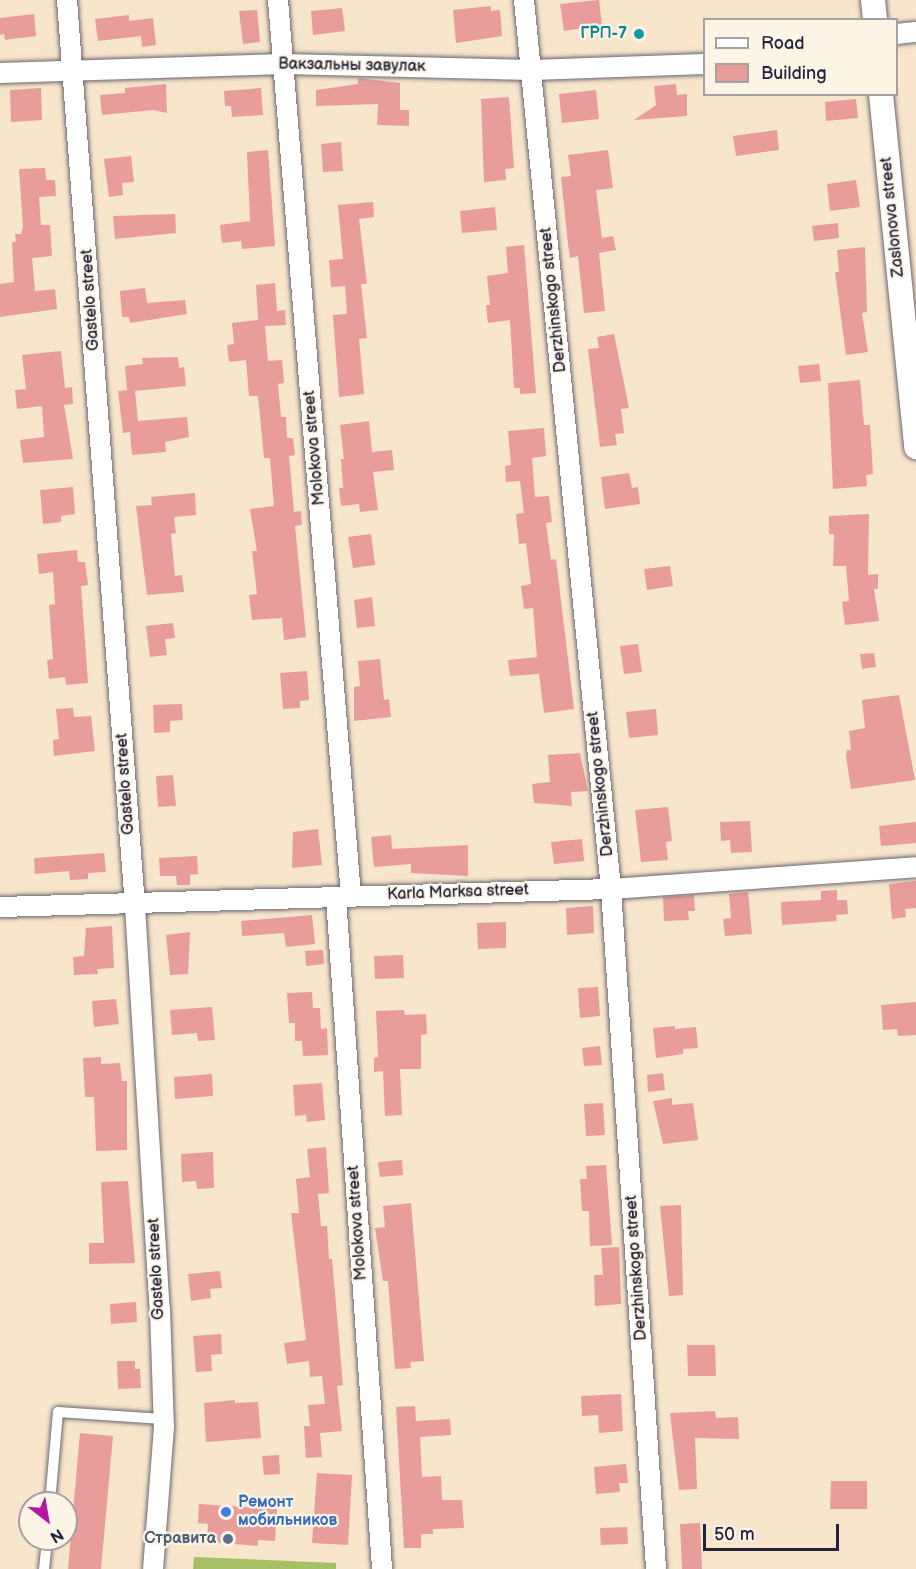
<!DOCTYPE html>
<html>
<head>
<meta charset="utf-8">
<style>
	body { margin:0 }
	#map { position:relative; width:916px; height:1569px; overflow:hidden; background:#f7e5cc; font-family:"Balsamiq Sans",sans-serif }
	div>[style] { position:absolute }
	.green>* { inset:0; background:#a7bf65 }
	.building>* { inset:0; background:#e89d9a }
	.roads { filter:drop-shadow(0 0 2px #6d666e) drop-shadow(0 0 2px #6d666e) }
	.service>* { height:10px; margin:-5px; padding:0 5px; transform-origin:5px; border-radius:5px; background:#fff }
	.minor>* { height:20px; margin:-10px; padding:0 10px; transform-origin:10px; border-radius:10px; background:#fff }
	.tertiary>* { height:24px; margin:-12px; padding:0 12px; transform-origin:12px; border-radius:12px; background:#fff }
	.dots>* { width:16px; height:16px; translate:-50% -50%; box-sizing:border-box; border:3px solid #fcf5e5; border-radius:50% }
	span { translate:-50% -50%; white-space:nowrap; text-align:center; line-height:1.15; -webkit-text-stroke:4.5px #fcf5e5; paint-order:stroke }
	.culture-label { font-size:16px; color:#0d838f; font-weight:700 }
	.right { translate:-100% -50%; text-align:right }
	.street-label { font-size:16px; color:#22223b }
	.shop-label { font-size:16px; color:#366cbe; font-weight:700 }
	.left { translate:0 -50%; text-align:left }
	.service-label { font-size:16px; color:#4e5e75; font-weight:700 }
	.legend { position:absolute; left:703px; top:18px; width:195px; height:78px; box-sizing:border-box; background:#fcf5e5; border:2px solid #a5a1a1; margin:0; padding:8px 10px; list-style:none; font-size:18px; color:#22223b }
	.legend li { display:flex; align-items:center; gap:12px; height:30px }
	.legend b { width:30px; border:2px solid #a5a1a1 }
	.north { position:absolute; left:18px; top:1491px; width:60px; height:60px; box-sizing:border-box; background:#fcf5e5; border:2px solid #a5a1a1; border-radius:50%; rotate:149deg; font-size:16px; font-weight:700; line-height:24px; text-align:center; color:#22223b }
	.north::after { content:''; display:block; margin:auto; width:21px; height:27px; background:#b5179e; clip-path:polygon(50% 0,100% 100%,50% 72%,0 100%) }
	.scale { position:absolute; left:703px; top:1524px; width:136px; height:27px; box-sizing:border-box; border:3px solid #22223b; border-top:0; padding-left:8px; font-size:18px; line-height:21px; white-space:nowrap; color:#22223b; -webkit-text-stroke:4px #fcf5e5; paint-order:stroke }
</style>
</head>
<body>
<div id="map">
	<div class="green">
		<div style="clip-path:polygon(194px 1557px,336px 1563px,336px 1569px,193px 1569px)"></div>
	</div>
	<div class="building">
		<div style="clip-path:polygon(599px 0,602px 25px,564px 31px,560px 4px)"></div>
		<div style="clip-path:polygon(491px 6px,491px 11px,500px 10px,502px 36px,456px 43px,453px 10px)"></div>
		<div style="clip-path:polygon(342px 8px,345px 31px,313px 35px,311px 11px)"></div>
		<div style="clip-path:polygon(257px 10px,260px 42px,243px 44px,239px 11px)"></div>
		<div style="clip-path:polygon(34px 14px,36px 36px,5px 40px,4px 34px,0 35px,0 18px)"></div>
		<div style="clip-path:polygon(129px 15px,129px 21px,153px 18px,156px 45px,142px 47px,141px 36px,98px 41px,95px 19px)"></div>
		<div style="clip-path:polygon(358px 78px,400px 83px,400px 110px,409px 110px,409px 126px,377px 125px,378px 104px,316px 106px,316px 90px,358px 84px)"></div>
		<div style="clip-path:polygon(166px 84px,167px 113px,153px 110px,102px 115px,100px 95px,125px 93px,125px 88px)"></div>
		<div style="clip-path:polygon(676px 84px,677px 95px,687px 94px,687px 116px,634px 120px,656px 105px,654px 86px)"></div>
		<div style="clip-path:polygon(41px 88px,42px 120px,11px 122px,10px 90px)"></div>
		<div style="clip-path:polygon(261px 88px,263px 115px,232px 117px,231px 106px,225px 106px,224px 91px)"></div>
		<div style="clip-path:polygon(596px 90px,599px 119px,562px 123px,559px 94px)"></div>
		<div style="clip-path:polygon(509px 97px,514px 168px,505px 169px,506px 180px,484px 182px,481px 99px)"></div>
		<div style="clip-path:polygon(856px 99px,858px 118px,826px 121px,825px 102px)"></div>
		<div style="clip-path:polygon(777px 130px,779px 150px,736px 156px,733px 136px)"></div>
		<div style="clip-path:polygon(341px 142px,343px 171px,323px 172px,321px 144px)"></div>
		<div style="clip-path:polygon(268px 150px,275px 246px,242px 249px,241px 241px,222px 243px,220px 225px,250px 221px,247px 152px)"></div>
		<div style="clip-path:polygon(608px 150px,613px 188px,596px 190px,602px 238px,613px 236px,616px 250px,599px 253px,605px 311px,584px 313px,578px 256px,570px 258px,568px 244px,561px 177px,571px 176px,568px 155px)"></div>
		<div style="clip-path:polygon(131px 156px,134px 182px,122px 183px,123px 195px,109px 197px,104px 159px)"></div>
		<div style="clip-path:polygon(45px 168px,46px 180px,55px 180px,56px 196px,39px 197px,41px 225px,50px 225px,52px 256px,32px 258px,35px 291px,55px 289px,57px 309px,0 317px,0 284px,14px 282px,12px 242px,16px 242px,15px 234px,21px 234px,23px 227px,19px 169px)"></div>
		<div style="clip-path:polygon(856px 180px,860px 207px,830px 211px,827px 184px)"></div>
		<div style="clip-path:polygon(373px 202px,374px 217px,359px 219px,367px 284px,361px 284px,367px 338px,359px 339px,364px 394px,339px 397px,333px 315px,347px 314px,345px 286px,331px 287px,329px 260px,343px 259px,338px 205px)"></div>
		<div style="clip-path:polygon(495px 207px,497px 230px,462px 233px,460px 211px)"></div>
		<div style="clip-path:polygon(175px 214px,176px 233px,115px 239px,113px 216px)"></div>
		<div style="clip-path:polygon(838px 223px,839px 238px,814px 241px,812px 226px)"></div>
		<div style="clip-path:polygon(524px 245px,536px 393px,520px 394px,520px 388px,514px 388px,510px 320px,488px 323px,486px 305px,490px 305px,487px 276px,508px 273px,506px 247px)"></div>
		<div style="clip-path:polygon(865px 247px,867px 312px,862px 313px,868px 352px,846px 355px,835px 272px,839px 272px,837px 250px)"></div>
		<div style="clip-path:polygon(275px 283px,277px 311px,285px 310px,286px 325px,265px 326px,268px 361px,282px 360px,284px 383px,278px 384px,281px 417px,286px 417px,287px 438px,293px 438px,295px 455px,289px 456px,294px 512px,301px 511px,302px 525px,295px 526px,306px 637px,284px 640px,282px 618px,252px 620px,249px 595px,257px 594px,252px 551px,257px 551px,250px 509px,274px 506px,270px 458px,264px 458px,258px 396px,249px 396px,246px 360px,229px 362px,227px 345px,234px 344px,232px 323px,258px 320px,256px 285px)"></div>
		<div style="clip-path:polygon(145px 288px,147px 303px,185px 300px,187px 314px,130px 323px,129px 317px,122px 317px,120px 291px)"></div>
		<div style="clip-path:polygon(614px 334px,629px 408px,621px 409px,624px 433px,615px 434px,617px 445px,600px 447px,588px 349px,599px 348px,597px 337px)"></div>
		<div style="clip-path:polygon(61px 351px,65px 388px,72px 387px,73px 404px,64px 405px,73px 459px,23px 463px,20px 440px,44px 437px,42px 406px,17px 409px,15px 390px,26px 389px,22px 355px)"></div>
		<div style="clip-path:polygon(178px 357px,179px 368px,184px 367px,186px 386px,135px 391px,138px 421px,187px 417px,189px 437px,165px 442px,166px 452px,132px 455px,130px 432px,123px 433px,118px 391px,127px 390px,125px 366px,143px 364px,142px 358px)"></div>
		<div style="clip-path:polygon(819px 364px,821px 381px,800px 383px,798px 366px)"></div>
		<div style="clip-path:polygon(860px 380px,864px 425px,870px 425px,873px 474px,866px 475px,867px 486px,833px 489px,828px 383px)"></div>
		<div style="clip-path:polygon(369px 421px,372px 452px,392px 450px,394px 470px,373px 472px,378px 510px,360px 512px,359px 504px,341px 506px,339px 488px,343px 488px,341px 459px,344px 459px,340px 425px)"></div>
		<div style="clip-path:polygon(544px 428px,546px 456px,532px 458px,535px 497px,549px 496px,552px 522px,546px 523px,551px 560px,556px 559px,574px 709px,544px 713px,539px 674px,510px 676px,508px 660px,537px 657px,533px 608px,524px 609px,521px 586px,531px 584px,526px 543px,519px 544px,516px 514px,524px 513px,520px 481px,506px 482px,505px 466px,511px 465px,508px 431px)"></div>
		<div style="clip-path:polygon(629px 473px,632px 488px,638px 487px,640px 504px,605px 509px,601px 477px)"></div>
		<div style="clip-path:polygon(73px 487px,75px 514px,61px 516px,61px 522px,43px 524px,40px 490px)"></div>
		<div style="clip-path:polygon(195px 493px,196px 515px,174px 517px,176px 533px,171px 534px,175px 576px,182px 575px,184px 592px,147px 595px,136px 506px,152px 505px,151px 497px)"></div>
		<div style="clip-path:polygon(869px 514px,868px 575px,878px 574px,878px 589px,874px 589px,879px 621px,845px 625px,842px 602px,849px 601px,846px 566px,833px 566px,834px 534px,829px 534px,829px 516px)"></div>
		<div style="clip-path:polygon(371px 534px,375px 565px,353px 568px,348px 537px)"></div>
		<div style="clip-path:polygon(77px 550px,78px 562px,85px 562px,88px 585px,81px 586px,88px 683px,66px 685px,65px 677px,49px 679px,47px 660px,53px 659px,49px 605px,55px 604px,53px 572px,39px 574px,37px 554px)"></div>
		<div style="clip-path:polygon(670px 566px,673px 586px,647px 590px,644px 569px)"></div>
		<div style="clip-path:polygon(372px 597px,375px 626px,357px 628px,354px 600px)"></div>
		<div style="clip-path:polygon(173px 623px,175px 638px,165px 639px,167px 655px,150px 657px,146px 626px)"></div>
		<div style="clip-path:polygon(638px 644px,642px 672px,624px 674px,620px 646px)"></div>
		<div style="clip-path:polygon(874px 653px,876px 667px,862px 669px,860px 654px)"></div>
		<div style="clip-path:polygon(380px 659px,384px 700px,389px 699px,391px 717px,354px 721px,354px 687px,360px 686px,358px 661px)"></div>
		<div style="clip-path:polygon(307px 671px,309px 700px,300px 701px,300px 708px,283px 709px,280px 673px)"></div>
		<div style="clip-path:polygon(899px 695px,915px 780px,851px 789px,846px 756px,847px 750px,851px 750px,849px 731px,865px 728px,862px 700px)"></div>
		<div style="clip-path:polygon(182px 704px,183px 720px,170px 721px,170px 732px,154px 733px,153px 705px)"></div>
		<div style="clip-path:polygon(73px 708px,74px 717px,91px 716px,95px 751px,54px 756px,53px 740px,59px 739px,56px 709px)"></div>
		<div style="clip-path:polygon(656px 709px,658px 735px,629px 738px,626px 712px)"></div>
		<div style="clip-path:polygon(580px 753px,588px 791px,571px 792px,572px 806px,534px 803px,532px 784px,550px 782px,548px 755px)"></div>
		<div style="clip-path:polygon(173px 775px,176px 806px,158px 807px,156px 776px)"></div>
		<div style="clip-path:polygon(668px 807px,672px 841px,666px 842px,668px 860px,641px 862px,635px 810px)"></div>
		<div style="clip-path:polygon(750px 821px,752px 852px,731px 853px,730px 840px,721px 841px,720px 822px)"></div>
		<div style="clip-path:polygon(916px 822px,916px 843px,881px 846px,879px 826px)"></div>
		<div style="clip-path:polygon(318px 829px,322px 865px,292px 868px,293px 832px)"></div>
		<div style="clip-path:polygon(391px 835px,392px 849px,468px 845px,468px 876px,411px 873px,411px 864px,374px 867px,371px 837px)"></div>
		<div style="clip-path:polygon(582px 839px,584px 861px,554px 864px,551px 842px)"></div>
		<div style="clip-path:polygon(104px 853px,106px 872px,88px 873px,88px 879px,70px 880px,69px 871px,35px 874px,34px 858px)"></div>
		<div style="clip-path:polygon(197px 856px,198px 874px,190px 875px,190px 885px,177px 885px,176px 876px,160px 876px,159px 858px)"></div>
		<div style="clip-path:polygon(916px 881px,916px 908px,905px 909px,906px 917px,892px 919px,889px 884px)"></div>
		<div style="clip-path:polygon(837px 890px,837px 900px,847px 900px,848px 914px,836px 915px,837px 921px,782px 925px,781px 902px,821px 900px,821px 891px)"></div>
		<div style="clip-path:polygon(748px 892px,752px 934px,725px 936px,723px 919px,731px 918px,729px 894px)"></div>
		<div style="clip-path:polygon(694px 895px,695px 911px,688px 911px,689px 920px,664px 921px,663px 897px)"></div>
		<div style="clip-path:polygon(593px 906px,594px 933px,567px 935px,566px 908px)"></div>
		<div style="clip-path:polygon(312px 915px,315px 944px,286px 947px,284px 933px,242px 936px,241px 921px)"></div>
		<div style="clip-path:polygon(506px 922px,506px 948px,478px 949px,477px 923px)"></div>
		<div style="clip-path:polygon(112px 926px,114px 968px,97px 969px,98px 974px,74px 975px,73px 957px,84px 956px,86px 928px)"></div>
		<div style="clip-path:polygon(190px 932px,188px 974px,170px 975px,166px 935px)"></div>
		<div style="clip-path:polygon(323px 950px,324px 964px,306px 966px,305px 951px)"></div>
		<div style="clip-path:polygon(403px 955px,404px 978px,375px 979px,374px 956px)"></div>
		<div style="clip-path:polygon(598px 987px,600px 1016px,580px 1018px,578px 988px)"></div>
		<div style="clip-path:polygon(312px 992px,313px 1008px,320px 1008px,321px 1029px,327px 1028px,328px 1055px,303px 1056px,302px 1041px,295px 1041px,295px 1023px,289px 1023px,287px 993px)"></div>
		<div style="clip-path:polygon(116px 999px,119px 1024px,94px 1027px,92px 1001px)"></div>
		<div style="clip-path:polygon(916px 1002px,916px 1035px,898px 1036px,897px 1029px,883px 1030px,881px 1005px)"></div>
		<div style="clip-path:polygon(212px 1007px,215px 1040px,198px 1041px,197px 1033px,172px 1035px,170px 1010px)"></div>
		<div style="clip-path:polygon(404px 1010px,405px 1015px,426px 1014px,427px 1034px,421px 1035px,421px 1069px,400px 1069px,402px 1115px,385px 1116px,383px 1071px,374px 1072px,374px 1058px,378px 1057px,376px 1011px)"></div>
		<div style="clip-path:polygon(675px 1026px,675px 1029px,696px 1027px,698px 1048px,683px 1049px,683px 1054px,656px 1058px,653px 1028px)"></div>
		<div style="clip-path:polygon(600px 1046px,602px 1065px,584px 1066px,582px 1048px)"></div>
		<div style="clip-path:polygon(101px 1057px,101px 1064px,120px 1063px,122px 1081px,127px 1081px,127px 1150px,96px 1151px,94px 1097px,85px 1097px,83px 1058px)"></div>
		<div style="clip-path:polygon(663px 1073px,665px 1090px,648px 1092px,647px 1075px)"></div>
		<div style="clip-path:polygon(212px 1074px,213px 1096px,175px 1099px,174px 1077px)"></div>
		<div style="clip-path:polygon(322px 1083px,325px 1120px,307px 1122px,306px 1115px,295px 1116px,293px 1085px)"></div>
		<div style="clip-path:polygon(672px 1098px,672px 1105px,693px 1103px,698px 1140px,663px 1144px,653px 1101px)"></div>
		<div style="clip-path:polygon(603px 1103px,605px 1135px,586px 1136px,584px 1104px)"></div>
		<div style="clip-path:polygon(326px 1147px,329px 1193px,318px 1194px,321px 1226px,327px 1226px,329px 1259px,332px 1259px,343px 1385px,337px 1386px,342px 1431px,320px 1433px,322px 1457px,306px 1458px,304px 1426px,310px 1426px,308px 1405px,325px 1404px,322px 1376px,310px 1377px,309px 1361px,287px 1364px,284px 1343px,306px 1340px,291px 1213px,299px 1213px,296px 1179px,310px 1177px,307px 1149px)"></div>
		<div style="clip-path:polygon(213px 1152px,214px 1188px,197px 1189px,196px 1181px,182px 1182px,181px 1154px)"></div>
		<div style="clip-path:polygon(402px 1160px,403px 1175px,380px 1177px,378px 1162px)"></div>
		<div style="clip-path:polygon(606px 1165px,612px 1245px,590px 1246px,589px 1211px,582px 1211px,580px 1179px,587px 1179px,586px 1166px)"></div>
		<div style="clip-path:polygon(128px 1181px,135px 1263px,89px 1264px,89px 1243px,104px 1243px,101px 1182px)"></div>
		<div style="clip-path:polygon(411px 1203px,424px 1361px,410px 1362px,411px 1368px,395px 1369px,388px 1281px,383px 1281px,375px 1228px,385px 1227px,383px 1206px)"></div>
		<div style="clip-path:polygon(681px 1205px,683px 1295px,669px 1296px,660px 1206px)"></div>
		<div style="clip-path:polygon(619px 1247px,621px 1304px,595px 1306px,594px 1275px,603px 1275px,601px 1248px)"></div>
		<div style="clip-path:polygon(220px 1271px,222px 1288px,210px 1289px,211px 1298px,191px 1301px,188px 1274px)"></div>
		<div style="clip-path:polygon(136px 1302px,137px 1322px,111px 1324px,110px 1304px)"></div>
		<div style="clip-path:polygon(221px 1334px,222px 1354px,211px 1355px,212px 1371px,196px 1372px,193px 1336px)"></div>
		<div style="clip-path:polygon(687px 1345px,715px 1345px,716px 1376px,688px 1376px)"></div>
		<div style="clip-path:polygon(117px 1361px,135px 1361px,135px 1369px,140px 1369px,141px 1388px,118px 1389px)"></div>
		<div style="clip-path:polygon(621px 1394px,623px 1431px,599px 1433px,598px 1415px,582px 1416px,581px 1396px)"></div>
		<div style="clip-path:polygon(235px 1400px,235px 1403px,258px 1402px,261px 1438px,206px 1442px,204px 1403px)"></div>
		<div style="clip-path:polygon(415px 1406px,416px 1421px,450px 1419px,451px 1435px,420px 1437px,422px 1477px,441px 1476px,442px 1500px,462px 1500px,464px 1528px,433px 1529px,433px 1534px,421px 1534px,421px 1548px,404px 1548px,396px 1407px)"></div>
		<div style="clip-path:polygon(715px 1411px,716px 1418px,738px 1417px,739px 1439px,695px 1438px,697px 1489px,679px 1490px,670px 1413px)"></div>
		<div style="clip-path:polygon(80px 1433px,113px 1436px,101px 1569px,68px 1569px)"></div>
		<div style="clip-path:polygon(279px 1455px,280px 1474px,264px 1475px,262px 1456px)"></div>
		<div style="clip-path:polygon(626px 1464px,628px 1483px,619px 1483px,620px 1492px,596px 1494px,594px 1467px)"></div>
		<div style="clip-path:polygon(317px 1473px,352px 1475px,348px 1545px,312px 1543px)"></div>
		<div style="clip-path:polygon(831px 1481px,867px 1481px,867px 1509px,830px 1509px)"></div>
		<div style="clip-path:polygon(199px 1504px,277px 1509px,275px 1541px,258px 1540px,258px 1546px,207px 1542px,208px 1524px,198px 1523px)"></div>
		<div style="clip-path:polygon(700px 1523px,702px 1569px,682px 1569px,680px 1524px)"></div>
		<div style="clip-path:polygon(627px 1527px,628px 1544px,601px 1545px,600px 1528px)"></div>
	</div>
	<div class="roads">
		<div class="service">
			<div style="left:50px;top:1503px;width:91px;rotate:-85deg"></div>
			<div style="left:58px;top:1412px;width:105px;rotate:3.8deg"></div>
			<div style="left:44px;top:1569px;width:30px;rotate:-84deg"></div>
		</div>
		<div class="minor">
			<div style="left:67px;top:0;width:909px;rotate:85.71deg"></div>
			<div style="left:135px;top:906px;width:404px;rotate:86.5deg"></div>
			<div style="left:160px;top:1309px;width:118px;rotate:88.1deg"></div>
			<div style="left:164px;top:1427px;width:142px;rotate:94.4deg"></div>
			<div style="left:278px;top:0;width:899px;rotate:85.34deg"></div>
			<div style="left:524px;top:0;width:893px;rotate:84.41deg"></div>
			<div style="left:611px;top:889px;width:681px;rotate:86.21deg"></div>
			<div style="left:896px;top:34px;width:20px;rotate:-6deg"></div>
			<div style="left:0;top:73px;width:284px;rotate:-1.8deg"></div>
			<div style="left:284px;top:64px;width:248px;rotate:1.4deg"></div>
			<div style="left:532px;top:70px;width:172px;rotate:-2deg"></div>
			<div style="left:336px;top:897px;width:674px;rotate:86.08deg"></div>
			<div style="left:0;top:907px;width:611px;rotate:-1.69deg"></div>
			<div style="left:611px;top:889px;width:306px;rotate:-4.1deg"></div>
		</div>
		<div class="tertiary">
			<div style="left:873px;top:0;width:20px;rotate:84deg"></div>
			<div style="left:881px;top:94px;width:355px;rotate:84.3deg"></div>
		</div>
	</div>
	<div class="dots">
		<div style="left:639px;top:34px;background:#0f9aa8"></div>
		<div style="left:226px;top:1512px;background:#3f7fe0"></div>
		<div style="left:228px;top:1539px;background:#5c6f8a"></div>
	</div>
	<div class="culture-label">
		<span class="right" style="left:627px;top:34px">ГРП-7</span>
	</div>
	<div class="street-label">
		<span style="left:352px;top:66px;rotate:1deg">Вакзальны завулак</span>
		<span style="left:893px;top:217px;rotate:-96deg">Zaslonova street</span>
		<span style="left:91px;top:300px;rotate:-94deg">Gastelo street</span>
		<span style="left:554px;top:300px;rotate:-96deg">Derzhinskogo street</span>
		<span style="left:315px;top:448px;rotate:-95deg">Molokova street</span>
		<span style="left:126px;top:784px;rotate:-94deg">Gastelo street</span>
		<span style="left:601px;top:784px;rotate:-96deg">Derzhinskogo street</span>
		<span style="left:458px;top:893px;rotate:-2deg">Karla Marksa street</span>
		<span style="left:358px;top:1223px;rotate:-94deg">Molokova street</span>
		<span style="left:637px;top:1268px;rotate:-94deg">Derzhinskogo street</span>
		<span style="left:157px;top:1269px;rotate:-93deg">Gastelo street</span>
	</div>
	<div class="shop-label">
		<span class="left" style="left:238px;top:1512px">Ремонт<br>мобильников</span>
	</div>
	<div class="service-label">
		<span class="right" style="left:216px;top:1539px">Стравита</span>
	</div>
	<ul class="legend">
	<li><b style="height:8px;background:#fff"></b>Road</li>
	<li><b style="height:16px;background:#e89d9a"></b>Building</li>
	</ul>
	<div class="north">N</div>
	<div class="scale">50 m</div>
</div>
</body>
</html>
